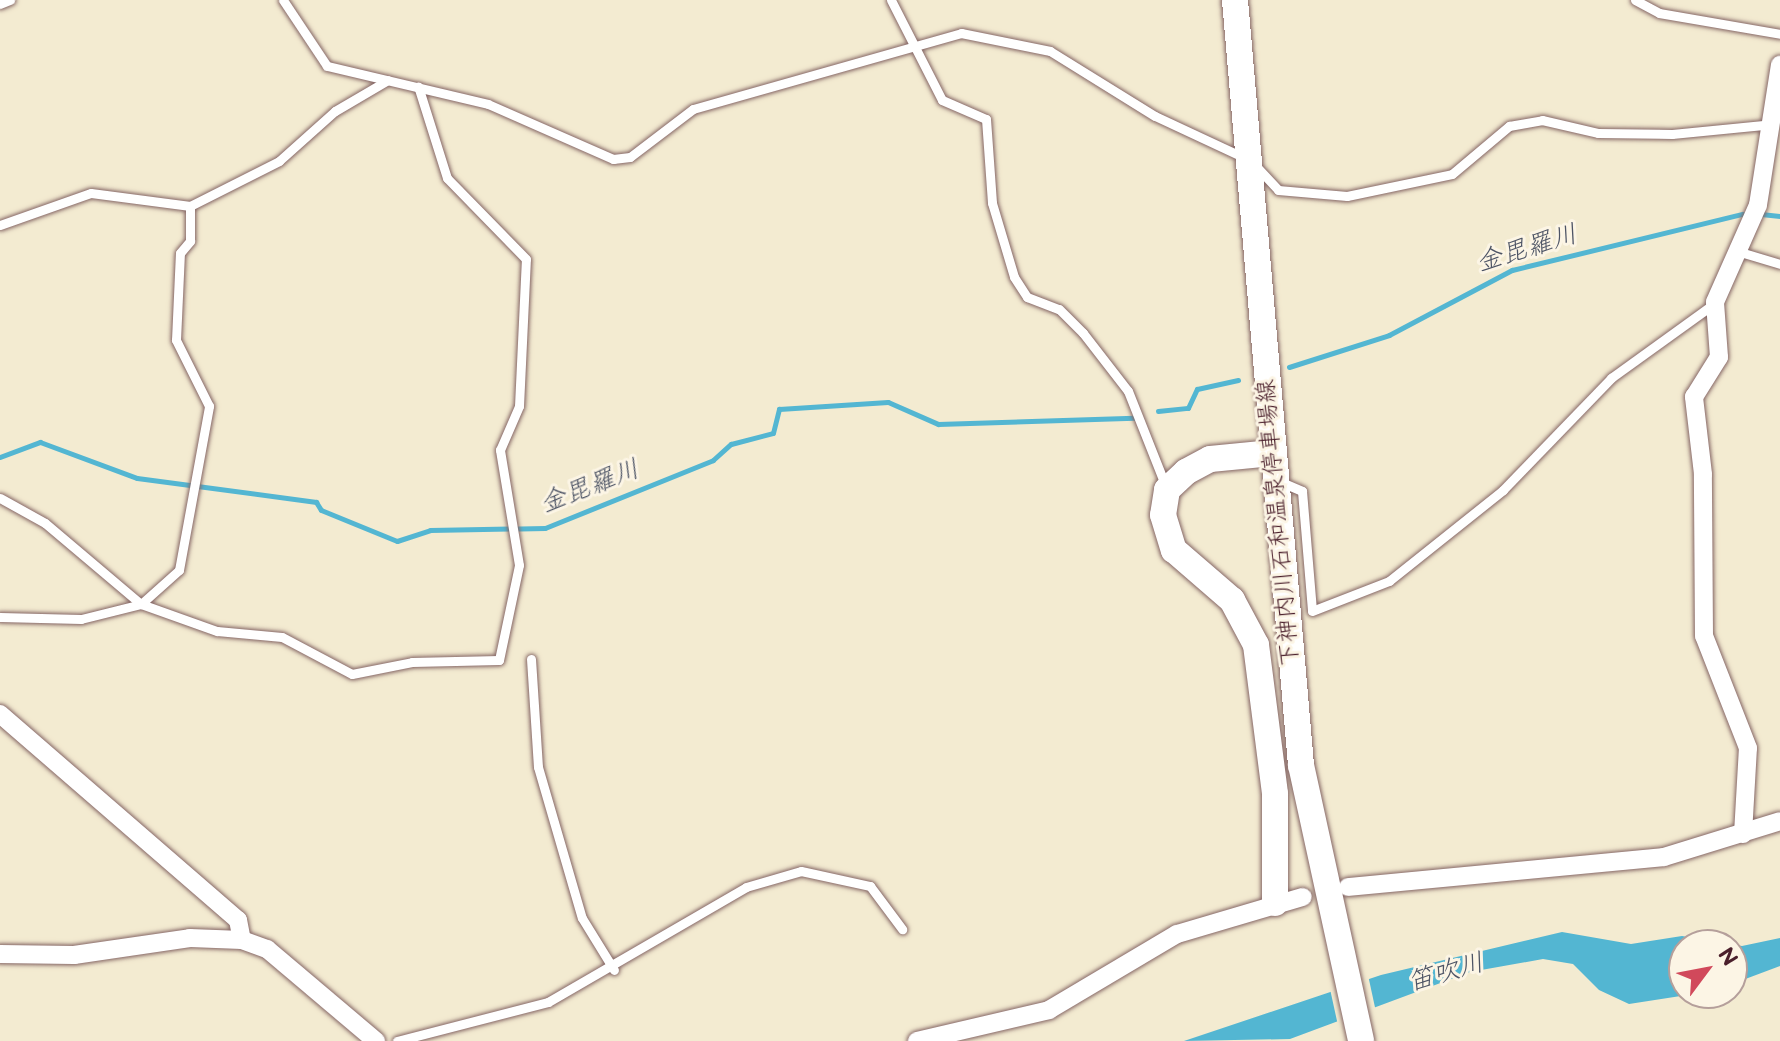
<!DOCTYPE html>
<html>
<head>
<meta charset="utf-8">
<style>
	body { margin:0 }
	#map { position:relative; width:1780px; height:1041px; overflow:hidden; background:#f3ebd1; font-family:"Balsamiq Sans","Klee One",sans-serif }
	div>[style] { position:absolute }
	.water>* { inset:0; background:#53b6d2 }
	.pier>* { inset:0; background:#f3ebd1 }
	.stream>* { height:5px; margin:-2.5px; padding:0 2.5px; transform-origin:2.5px; border-radius:2.5px; background:#53b6d2 }
	.roads { filter:drop-shadow(0 0 2px #856665) drop-shadow(0 0 2px #856665) }
	.service>* { height:9px; margin:-4.5px; padding:0 4.5px; transform-origin:4.5px; border-radius:4.5px; background:#fff }
	.minor>* { height:18px; margin:-9px; padding:0 9px; transform-origin:9px; border-radius:9px; background:#fff }
	.secondary>* { height:26px; margin:-13px; padding:0 13px; transform-origin:13px; border-radius:13px; background:#fff }
	span { translate:-50% -50%; white-space:nowrap; text-align:center; line-height:1.15; -webkit-text-stroke:6px #fcf5e5; paint-order:stroke }
	.street-label { font-size:24px; color:#4a1f2b }
	.water-label { font-size:26px; color:#4d5465; font-style:italic }
	.north { position:absolute; left:1668px; top:929px; width:80px; height:80px; box-sizing:border-box; background:#fcf5e5; border:2px solid #b59f9b; border-radius:50%; rotate:58deg; font-size:22px; font-weight:700; line-height:32px; text-align:center; color:#4a1f2b }
	.north::after { content:''; display:block; margin:auto; width:28px; height:36px; background:#d1495b; clip-path:polygon(50% 0,100% 100%,50% 72%,0 100%) }
</style>
</head>
<body>
<div id="map">
	<div class="water">
		<div style="clip-path:polygon(1562px 932px,1631px 944px,1682px 936px,1742px 946px,1780px 938px,1780px 966px,1732px 984px,1732px 945px,1684px 945px,1684px 993px,1700px 993px,1629px 1004px,1599px 990px,1573px 964px,1543px 959px,1470px 972px,1290px 1039px,1184px 1041px,1381px 975px)"></div>
	</div>
	<div class="pier">
		<div style="clip-path:polygon(1368px 975px,1376px 1012px,1339px 1030px,1330px 989px)"></div>
	</div>
	<div class="stream">
		<div style="left:1761px;top:214px;width:19px;rotate:6deg"></div>
		<div style="left:1289px;top:367px;width:105px;rotate:-17.7deg"></div>
		<div style="left:1389px;top:335px;width:139px;rotate:-27.9deg"></div>
		<div style="left:1512px;top:270px;width:237px;rotate:-13.7deg"></div>
		<div style="left:1158px;top:411px;width:30px;rotate:-6deg"></div>
		<div style="left:1188px;top:408px;width:21px;rotate:-65deg"></div>
		<div style="left:1197px;top:389px;width:42px;rotate:-12.4deg"></div>
		<div style="left:0;top:457px;width:43px;rotate:-20.6deg"></div>
		<div style="left:40px;top:442px;width:103px;rotate:20.4deg"></div>
		<div style="left:137px;top:478px;width:181px;rotate:7.6deg"></div>
		<div style="left:316px;top:502px;width:9px;rotate:58deg"></div>
		<div style="left:321px;top:510px;width:82px;rotate:22.2deg"></div>
		<div style="left:397px;top:541px;width:35px;rotate:-18deg"></div>
		<div style="left:430px;top:530px;width:115px;rotate:-1deg"></div>
		<div style="left:545px;top:528px;width:181px;rotate:-22deg"></div>
		<div style="left:713px;top:460px;width:24px;rotate:-42deg"></div>
		<div style="left:731px;top:444px;width:43px;rotate:-14.7deg"></div>
		<div style="left:773px;top:433px;width:25px;rotate:-76deg"></div>
		<div style="left:779px;top:409px;width:109px;rotate:-3.7deg"></div>
		<div style="left:888px;top:402px;width:55px;rotate:23.7deg"></div>
		<div style="left:938px;top:424px;width:196px;rotate:-1.8deg"></div>
	</div>
	<div class="roads">
		<div class="service">
			<div style="left:283px;top:0;width:79px;rotate:56.3deg"></div>
			<div style="left:327px;top:66px;width:165px;rotate:13.3deg"></div>
			<div style="left:488px;top:104px;width:137px;rotate:23.7deg"></div>
			<div style="left:613px;top:159px;width:17px;rotate:-7deg"></div>
			<div style="left:630px;top:157px;width:79px;rotate:-37.3deg"></div>
			<div style="left:693px;top:109px;width:279px;rotate:-15.8deg"></div>
			<div style="left:961px;top:33px;width:91px;rotate:11.4deg"></div>
			<div style="left:1050px;top:51px;width:123px;rotate:31.8deg"></div>
			<div style="left:1155px;top:116px;width:97px;rotate:25deg"></div>
			<div style="left:891px;top:0;width:112px;rotate:63deg"></div>
			<div style="left:942px;top:100px;width:48px;rotate:23.4deg"></div>
			<div style="left:986px;top:119px;width:84px;rotate:85.9deg"></div>
			<div style="left:992px;top:203px;width:77px;rotate:73.4deg"></div>
			<div style="left:1014px;top:277px;width:24px;rotate:57deg"></div>
			<div style="left:1027px;top:297px;width:34px;rotate:21deg"></div>
			<div style="left:1059px;top:309px;width:34px;rotate:45deg"></div>
			<div style="left:1083px;top:333px;width:73px;rotate:52.2deg"></div>
			<div style="left:1128px;top:391px;width:103px;rotate:68.4deg"></div>
			<div style="left:1635px;top:0;width:27px;rotate:28deg"></div>
			<div style="left:1659px;top:13px;width:123px;rotate:9.8deg"></div>
			<div style="left:0;top:4px;width:11px;rotate:-22deg"></div>
			<div style="left:1255px;top:165px;width:34px;rotate:47deg"></div>
			<div style="left:1278px;top:190px;width:69px;rotate:5deg"></div>
			<div style="left:1347px;top:196px;width:107px;rotate:-11.8deg"></div>
			<div style="left:1452px;top:174px;width:75px;rotate:-40.1deg"></div>
			<div style="left:1509px;top:126px;width:34px;rotate:-10deg"></div>
			<div style="left:1542px;top:120px;width:57px;rotate:13.1deg"></div>
			<div style="left:1598px;top:133px;width:74px;rotate:0.8deg"></div>
			<div style="left:1672px;top:134px;width:102px;rotate:-5.6deg"></div>
			<div style="left:0;top:225px;width:96px;rotate:-19.4deg"></div>
			<div style="left:91px;top:193px;width:100px;rotate:7.5deg"></div>
			<div style="left:190px;top:206px;width:100px;rotate:-26.8deg"></div>
			<div style="left:279px;top:161px;width:75px;rotate:-41.8deg"></div>
			<div style="left:335px;top:111px;width:61px;rotate:-30.3deg"></div>
			<div style="left:1737px;top:251px;width:45px;rotate:16.8deg"></div>
			<div style="left:1281px;top:482px;width:23px;rotate:23deg"></div>
			<div style="left:1302px;top:491px;width:120px;rotate:85.2deg"></div>
			<div style="left:1312px;top:611px;width:83px;rotate:-21.3deg"></div>
			<div style="left:1389px;top:581px;width:146px;rotate:-38.6deg"></div>
			<div style="left:1503px;top:490px;width:156px;rotate:-46deg"></div>
			<div style="left:1611px;top:378px;width:128px;rotate:-35.8deg"></div>
			<div style="left:0;top:498px;width:51px;rotate:29.1deg"></div>
			<div style="left:45px;top:523px;width:126px;rotate:40.2deg"></div>
			<div style="left:141px;top:604px;width:81px;rotate:19.6deg"></div>
			<div style="left:217px;top:631px;width:65px;rotate:5.3deg"></div>
			<div style="left:282px;top:637px;width:79px;rotate:27.9deg"></div>
			<div style="left:352px;top:674px;width:61px;rotate:-11.3deg"></div>
			<div style="left:412px;top:662px;width:87px;rotate:-1.3deg"></div>
			<div style="left:499px;top:660px;width:97px;rotate:-78.1deg"></div>
			<div style="left:519px;top:565px;width:117px;rotate:-99.4deg"></div>
			<div style="left:500px;top:450px;width:48px;rotate:-66.6deg"></div>
			<div style="left:519px;top:406px;width:147px;rotate:-87.3deg"></div>
			<div style="left:526px;top:259px;width:113px;rotate:-134.3deg"></div>
			<div style="left:447px;top:178px;width:96px;rotate:-107.5deg"></div>
			<div style="left:0;top:617px;width:81px;rotate:1.4deg"></div>
			<div style="left:81px;top:619px;width:62px;rotate:-14deg"></div>
			<div style="left:141px;top:604px;width:51px;rotate:-41.8deg"></div>
			<div style="left:179px;top:570px;width:167px;rotate:-79.6deg"></div>
			<div style="left:209px;top:406px;width:74px;rotate:-116.6deg"></div>
			<div style="left:176px;top:340px;width:87px;rotate:-87.4deg"></div>
			<div style="left:180px;top:253px;width:16px;rotate:-50deg"></div>
			<div style="left:190px;top:241px;width:35px;rotate:-90deg"></div>
			<div style="left:531px;top:659px;width:108px;rotate:86.3deg"></div>
			<div style="left:538px;top:767px;width:157px;rotate:73.8deg"></div>
			<div style="left:582px;top:918px;width:61px;rotate:58.4deg"></div>
			<div style="left:397px;top:1041px;width:156px;rotate:-14.5deg"></div>
			<div style="left:548px;top:1002px;width:229px;rotate:-30.1deg"></div>
			<div style="left:746px;top:887px;width:57px;rotate:-16.2deg"></div>
			<div style="left:801px;top:871px;width:71px;rotate:12.3deg"></div>
			<div style="left:870px;top:886px;width:54px;rotate:53.3deg"></div>
		</div>
		<div class="minor">
			<div style="left:0;top:714px;width:315px;rotate:40.9deg"></div>
			<div style="left:238px;top:920px;width:20px;rotate:79deg"></div>
			<div style="left:1743px;top:834px;width:86px;rotate:-86.7deg"></div>
			<div style="left:1748px;top:748px;width:120px;rotate:-111.4deg"></div>
			<div style="left:1704px;top:636px;width:162px;rotate:-90.4deg"></div>
			<div style="left:1703px;top:474px;width:78px;rotate:-96.7deg"></div>
			<div style="left:1694px;top:397px;width:47px;rotate:-58deg"></div>
			<div style="left:1719px;top:357px;width:55px;rotate:-94.2deg"></div>
			<div style="left:1715px;top:302px;width:106px;rotate:-66.1deg"></div>
			<div style="left:1758px;top:205px;width:142px;rotate:-81.1deg"></div>
			<div style="left:1348px;top:887px;width:317px;rotate:-5.4deg"></div>
			<div style="left:1664px;top:857px;width:121px;rotate:-17.2deg"></div>
			<div style="left:0;top:954px;width:74px;rotate:0.8deg"></div>
			<div style="left:74px;top:955px;width:117px;rotate:-8.3deg"></div>
			<div style="left:190px;top:938px;width:52px;rotate:2.2deg"></div>
			<div style="left:242px;top:940px;width:27px;rotate:20deg"></div>
			<div style="left:267px;top:949px;width:143px;rotate:40.2deg"></div>
			<div style="left:917px;top:1041px;width:136px;rotate:-13.2deg"></div>
			<div style="left:1049px;top:1010px;width:149px;rotate:-30.7deg"></div>
			<div style="left:1177px;top:934px;width:131px;rotate:-16.4deg"></div>
		</div>
		<div class="secondary">
			<div style="left:1235px;top:0;width:768px;rotate:85.07deg"></div>
			<div style="left:1301px;top:765px;width:282px;rotate:77.7deg"></div>
			<div style="left:1272px;top:453px;width:62px;rotate:174.5deg"></div>
			<div style="left:1210px;top:459px;width:27px;rotate:152deg"></div>
			<div style="left:1186px;top:472px;width:26px;rotate:137deg"></div>
			<div style="left:1167px;top:490px;width:25px;rotate:99deg"></div>
			<div style="left:1163px;top:515px;width:37px;rotate:73deg"></div>
			<div style="left:1174px;top:550px;width:77px;rotate:40.8deg"></div>
			<div style="left:1232px;top:600px;width:51px;rotate:61.9deg"></div>
			<div style="left:1256px;top:645px;width:150px;rotate:82.7deg"></div>
			<div style="left:1275px;top:794px;width:109px;rotate:90deg"></div>
		</div>
	</div>
	<div class="street-label">
		<span style="left:1278px;top:523px;rotate:-95deg">下神内川石和温泉停車場線</span>
	</div>
	<div class="water-label">
		<span style="left:1527px;top:249px;rotate:-17deg">金毘羅川</span>
		<span style="left:590px;top:487px;rotate:-21deg">金毘羅川</span>
		<span style="left:1446px;top:973px;rotate:-16deg">笛吹川</span>
	</div>
	<div class="north">N</div>
</div>
</body>
</html>
